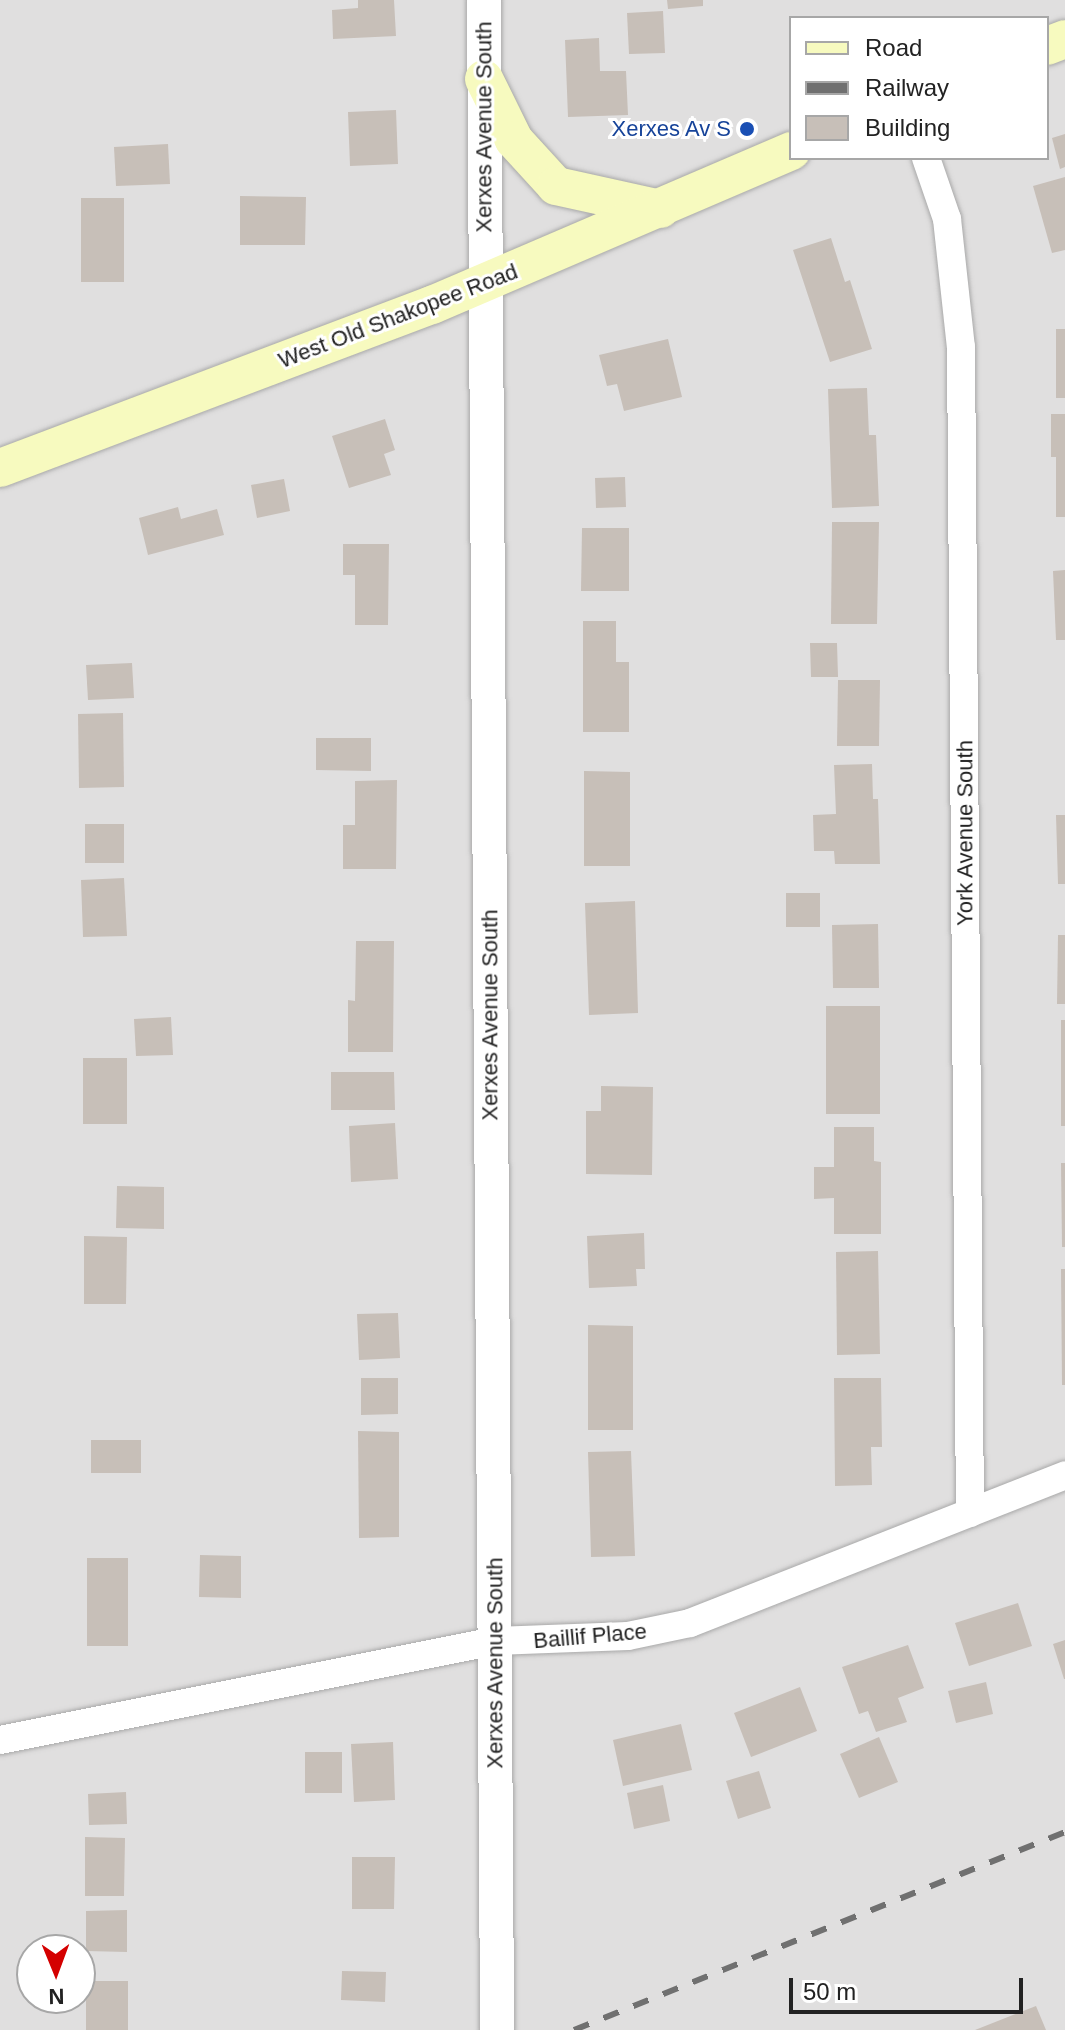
<!DOCTYPE html>
<html>
<head>
<meta charset="utf-8">
<style>
	body { margin:0 }
	#map { position:relative; width:1065px; height:2030px; overflow:hidden; background:#f2efe9; font-family:Helvetica,sans-serif }
	div>[style] { position:absolute }
	.residential>* { inset:0; background:#e0dfdf }
	.building>* { inset:0; background:#c7bfb8 }
	.roads { filter:drop-shadow(0 0 2px #a9a9a9) drop-shadow(0 0 2px #a9a9a9) }
	.minor>* { height:28px; margin:-14px; padding:0 14px; transform-origin:14px; border-radius:14px; background:#fff }
	.tertiary>* { height:34px; margin:-17px; padding:0 17px; transform-origin:17px; border-radius:17px; background:#fff }
	.secondary>* { height:38px; margin:-19px; padding:0 19px; transform-origin:19px; border-radius:19px; background:#f7fabf }
	.rail>* { height:6px; margin-top:-3px; transform-origin:0; background:repeating-linear-gradient(90deg,#707070 0 16px,transparent 0 32px) }
	.dots>* { width:22px; height:22px; translate:-50% -50%; box-sizing:border-box; border:4px solid #fff; border-radius:50% }
	span { translate:-50% -50%; white-space:nowrap; text-align:center; line-height:1.15; -webkit-text-stroke:6px #fff; paint-order:stroke }
	.street-label { font-size:22px; color:#222 }
	.transit-label { font-size:22px; color:#164399 }
	.right { translate:-100% -50%; text-align:right }
	.legend { position:absolute; left:789px; top:16px; width:260px; height:144px; box-sizing:border-box; background:#fff; border:2px solid #a7a7a7; margin:0; padding:10px 14px; list-style:none; font-size:24px; color:#222 }
	.legend li { display:flex; align-items:center; gap:16px; height:40px }
	.legend b { width:40px; border:2px solid #a7a7a7 }
	.north { position:absolute; left:16px; top:1934px; width:80px; height:80px; box-sizing:border-box; background:#fff; border:2px solid #a7a7a7; border-radius:50%; rotate:179deg; font-size:22px; font-weight:700; line-height:32px; text-align:center; color:#222 }
	.north::after { content:''; display:block; margin:auto; width:28px; height:36px; background:#d40000; clip-path:polygon(50% 0,100% 100%,50% 72%,0 100%) }
	.scale { position:absolute; left:789px; top:1978px; width:234px; height:36px; box-sizing:border-box; border:4px solid #222; border-top:0; padding-left:10px; font-size:24px; line-height:28px; white-space:nowrap; color:#222; -webkit-text-stroke:6px #fff; paint-order:stroke }
</style>
</head>
<body>
<div id="map">
	<div class="residential">
		<div style="clip-path:polygon(evenodd,0 0,1065px 0,1065px 2030px,0 2030px,0 0,791px 18px,1047px 18px,1047px 158px,791px 158px,791px 18px,0 0,32px 1950px,80px 1950px,80px 1998px,32px 1998px,32px 1950px)"></div>
	</div>
	<div class="building">
		<div style="clip-path:polygon(358px 0,394px 0,396px 36px,333px 39px,332px 10px,358px 8px)"></div>
		<div style="clip-path:polygon(667px 0,703px 0,703px 6px,668px 9px)"></div>
		<div style="clip-path:polygon(663px 11px,665px 53px,629px 54px,627px 13px)"></div>
		<div style="clip-path:polygon(599px 38px,600px 71px,626px 71px,628px 115px,568px 117px,565px 40px)"></div>
		<div style="clip-path:polygon(396px 110px,398px 164px,350px 166px,348px 112px)"></div>
		<div style="clip-path:polygon(1065px 134px,1065px 167px,1060px 169px,1052px 138px)"></div>
		<div style="clip-path:polygon(168px 144px,170px 184px,116px 186px,114px 147px)"></div>
		<div style="clip-path:polygon(1065px 177px,1065px 250px,1052px 253px,1033px 186px)"></div>
		<div style="clip-path:polygon(240px 196px,306px 197px,305px 245px,240px 245px)"></div>
		<div style="clip-path:polygon(81px 198px,124px 198px,124px 282px,81px 282px)"></div>
		<div style="clip-path:polygon(831px 238px,845px 282px,850px 280px,872px 349px,830px 362px,793px 250px)"></div>
		<div style="clip-path:polygon(1056px 329px,1065px 329px,1065px 398px,1056px 398px)"></div>
		<div style="clip-path:polygon(668px 339px,682px 397px,624px 411px,617px 384px,607px 386px,599px 355px)"></div>
		<div style="clip-path:polygon(867px 388px,869px 435px,876px 435px,879px 506px,832px 508px,828px 389px)"></div>
		<div style="clip-path:polygon(1051px 414px,1065px 414px,1065px 517px,1056px 517px,1056px 457px,1051px 457px)"></div>
		<div style="clip-path:polygon(385px 419px,395px 450px,384px 454px,391px 475px,349px 488px,332px 436px)"></div>
		<div style="clip-path:polygon(625px 477px,626px 507px,596px 508px,595px 478px)"></div>
		<div style="clip-path:polygon(284px 479px,290px 511px,257px 518px,251px 485px)"></div>
		<div style="clip-path:polygon(178px 507px,181px 519px,217px 509px,224px 535px,148px 555px,139px 518px)"></div>
		<div style="clip-path:polygon(832px 522px,879px 522px,877px 624px,831px 624px)"></div>
		<div style="clip-path:polygon(582px 528px,629px 528px,629px 591px,581px 591px)"></div>
		<div style="clip-path:polygon(343px 544px,389px 544px,388px 625px,355px 625px,355px 575px,343px 575px)"></div>
		<div style="clip-path:polygon(1065px 570px,1065px 640px,1056px 640px,1053px 571px)"></div>
		<div style="clip-path:polygon(583px 621px,616px 621px,616px 662px,629px 662px,629px 732px,583px 732px)"></div>
		<div style="clip-path:polygon(810px 643px,837px 643px,838px 677px,811px 677px)"></div>
		<div style="clip-path:polygon(132px 663px,134px 698px,88px 700px,86px 665px)"></div>
		<div style="clip-path:polygon(838px 680px,880px 680px,879px 746px,837px 746px)"></div>
		<div style="clip-path:polygon(123px 713px,124px 787px,79px 788px,78px 714px)"></div>
		<div style="clip-path:polygon(316px 738px,371px 738px,371px 771px,316px 770px)"></div>
		<div style="clip-path:polygon(872px 764px,873px 799px,878px 799px,880px 864px,835px 864px,834px 851px,814px 851px,813px 815px,836px 814px,834px 765px)"></div>
		<div style="clip-path:polygon(584px 771px,630px 772px,630px 866px,584px 866px)"></div>
		<div style="clip-path:polygon(397px 780px,396px 869px,343px 869px,343px 825px,355px 825px,355px 781px)"></div>
		<div style="clip-path:polygon(1056px 815px,1065px 815px,1065px 884px,1058px 884px)"></div>
		<div style="clip-path:polygon(85px 824px,124px 824px,124px 863px,85px 863px)"></div>
		<div style="clip-path:polygon(124px 878px,127px 936px,83px 937px,81px 880px)"></div>
		<div style="clip-path:polygon(786px 893px,820px 893px,820px 927px,786px 927px)"></div>
		<div style="clip-path:polygon(635px 901px,638px 1013px,589px 1015px,585px 903px)"></div>
		<div style="clip-path:polygon(878px 924px,879px 988px,833px 988px,832px 925px)"></div>
		<div style="clip-path:polygon(1058px 935px,1065px 935px,1065px 1004px,1057px 1004px)"></div>
		<div style="clip-path:polygon(356px 941px,394px 941px,393px 1052px,348px 1052px,348px 1000px,355px 1001px)"></div>
		<div style="clip-path:polygon(826px 1006px,880px 1006px,880px 1114px,826px 1114px)"></div>
		<div style="clip-path:polygon(171px 1017px,173px 1055px,136px 1056px,134px 1019px)"></div>
		<div style="clip-path:polygon(1061px 1020px,1065px 1020px,1065px 1126px,1061px 1126px)"></div>
		<div style="clip-path:polygon(83px 1058px,127px 1058px,127px 1124px,83px 1124px)"></div>
		<div style="clip-path:polygon(331px 1072px,394px 1072px,395px 1110px,331px 1110px)"></div>
		<div style="clip-path:polygon(601px 1086px,653px 1087px,652px 1175px,586px 1174px,586px 1111px,601px 1111px)"></div>
		<div style="clip-path:polygon(395px 1123px,398px 1179px,351px 1182px,349px 1126px)"></div>
		<div style="clip-path:polygon(834px 1127px,874px 1127px,874px 1161px,881px 1162px,881px 1234px,834px 1234px,834px 1198px,814px 1199px,814px 1167px,834px 1167px)"></div>
		<div style="clip-path:polygon(1061px 1163px,1065px 1163px,1065px 1247px,1062px 1247px)"></div>
		<div style="clip-path:polygon(117px 1186px,164px 1187px,164px 1229px,116px 1228px)"></div>
		<div style="clip-path:polygon(644px 1233px,645px 1269px,636px 1269px,637px 1286px,589px 1288px,587px 1236px)"></div>
		<div style="clip-path:polygon(84px 1236px,127px 1237px,126px 1304px,84px 1304px)"></div>
		<div style="clip-path:polygon(878px 1251px,880px 1354px,837px 1355px,836px 1252px)"></div>
		<div style="clip-path:polygon(1061px 1269px,1065px 1269px,1065px 1385px,1062px 1385px)"></div>
		<div style="clip-path:polygon(398px 1313px,400px 1358px,359px 1360px,357px 1314px)"></div>
		<div style="clip-path:polygon(588px 1325px,633px 1326px,633px 1430px,588px 1430px)"></div>
		<div style="clip-path:polygon(361px 1378px,398px 1378px,398px 1414px,361px 1415px)"></div>
		<div style="clip-path:polygon(834px 1378px,881px 1378px,882px 1447px,871px 1447px,872px 1485px,835px 1486px)"></div>
		<div style="clip-path:polygon(358px 1431px,399px 1432px,399px 1537px,359px 1538px)"></div>
		<div style="clip-path:polygon(91px 1440px,141px 1440px,141px 1473px,91px 1473px)"></div>
		<div style="clip-path:polygon(631px 1451px,635px 1556px,591px 1557px,588px 1452px)"></div>
		<div style="clip-path:polygon(200px 1555px,241px 1556px,241px 1598px,199px 1597px)"></div>
		<div style="clip-path:polygon(87px 1558px,128px 1558px,128px 1646px,87px 1646px)"></div>
		<div style="clip-path:polygon(1018px 1603px,1032px 1646px,969px 1666px,955px 1623px)"></div>
		<div style="clip-path:polygon(1065px 1640px,1065px 1679px,1064px 1679px,1053px 1644px)"></div>
		<div style="clip-path:polygon(908px 1645px,924px 1688px,898px 1698px,907px 1722px,876px 1732px,868px 1711px,859px 1714px,842px 1667px)"></div>
		<div style="clip-path:polygon(986px 1682px,993px 1714px,956px 1723px,948px 1691px)"></div>
		<div style="clip-path:polygon(800px 1687px,817px 1731px,751px 1757px,734px 1713px)"></div>
		<div style="clip-path:polygon(681px 1724px,692px 1770px,623px 1786px,613px 1740px)"></div>
		<div style="clip-path:polygon(879px 1737px,898px 1782px,859px 1798px,840px 1754px)"></div>
		<div style="clip-path:polygon(393px 1742px,395px 1800px,354px 1802px,351px 1744px)"></div>
		<div style="clip-path:polygon(305px 1752px,342px 1752px,342px 1793px,305px 1793px)"></div>
		<div style="clip-path:polygon(759px 1771px,771px 1808px,738px 1819px,726px 1781px)"></div>
		<div style="clip-path:polygon(663px 1785px,670px 1821px,634px 1829px,627px 1793px)"></div>
		<div style="clip-path:polygon(126px 1792px,127px 1824px,89px 1825px,88px 1794px)"></div>
		<div style="clip-path:polygon(85px 1837px,125px 1838px,124px 1896px,85px 1896px)"></div>
		<div style="clip-path:polygon(352px 1857px,395px 1857px,394px 1909px,352px 1909px)"></div>
		<div style="clip-path:polygon(127px 1910px,127px 1952px,86px 1951px,86px 1911px)"></div>
		<div style="clip-path:polygon(342px 1971px,386px 1972px,385px 2002px,341px 2000px)"></div>
		<div style="clip-path:polygon(86px 1981px,128px 1981px,128px 2030px,86px 2030px)"></div>
		<div style="clip-path:polygon(1036px 2006px,1046px 2030px,975px 2030px)"></div>
	</div>
	<div class="roads">
		<div class="minor">
			<div style="left:926px;top:158px;width:65px;rotate:71deg"></div>
			<div style="left:947px;top:219px;width:129px;rotate:83.8deg"></div>
			<div style="left:961px;top:347px;width:1166px;rotate:89.56deg"></div>
			<div style="left:0;top:1740px;width:505px;rotate:-11.31deg"></div>
			<div style="left:495px;top:1641px;width:133px;rotate:-2.2deg"></div>
			<div style="left:628px;top:1636px;width:63px;rotate:-11.8deg"></div>
			<div style="left:690px;top:1623px;width:403px;rotate:-21.5deg"></div>
		</div>
		<div class="tertiary">
			<div style="left:484px;top:0;width:2030px;rotate:89.63deg"></div>
		</div>
		<div class="secondary">
			<div style="left:1047px;top:46px;width:19px;rotate:-21deg"></div>
			<div style="left:484px;top:79px;width:68px;rotate:63.8deg"></div>
			<div style="left:514px;top:140px;width:62px;rotate:47.6deg"></div>
			<div style="left:556px;top:186px;width:107px;rotate:12.4deg"></div>
			<div style="left:0;top:468px;width:462px;rotate:-20.7deg"></div>
			<div style="left:432px;top:305px;width:391px;rotate:-23.2deg"></div>
		</div>
	</div>
	<div class="rail">
		<div style="left:574px;top:2030px;width:529px;rotate:-21.96deg"></div>
	</div>
	<div class="dots">
		<div style="left:747px;top:129px;background:#1a4fb4"></div>
	</div>
	<div class="street-label">
		<span style="left:484px;top:127px;rotate:-90deg">Xerxes Avenue South</span>
		<span style="left:398px;top:316px;rotate:-21deg">West Old Shakopee Road</span>
		<span style="left:965px;top:833px;rotate:-90deg">York Avenue South</span>
		<span style="left:490px;top:1015px;rotate:-90deg">Xerxes Avenue South</span>
		<span style="left:590px;top:1636px;rotate:-5deg">Baillif Place</span>
		<span style="left:495px;top:1663px;rotate:-90deg">Xerxes Avenue South</span>
	</div>
	<div class="transit-label">
		<span class="right" style="left:731px;top:129px">Xerxes Av S</span>
	</div>
	<ul class="legend">
	<li><b style="height:10px;background:#f7fabf"></b>Road</li>
	<li><b style="height:10px;background:#707070"></b>Railway</li>
	<li><b style="height:22px;background:#c7bfb8"></b>Building</li>
	</ul>
	<div class="north">N</div>
	<div class="scale">50 m</div>
</div>
</body>
</html>
